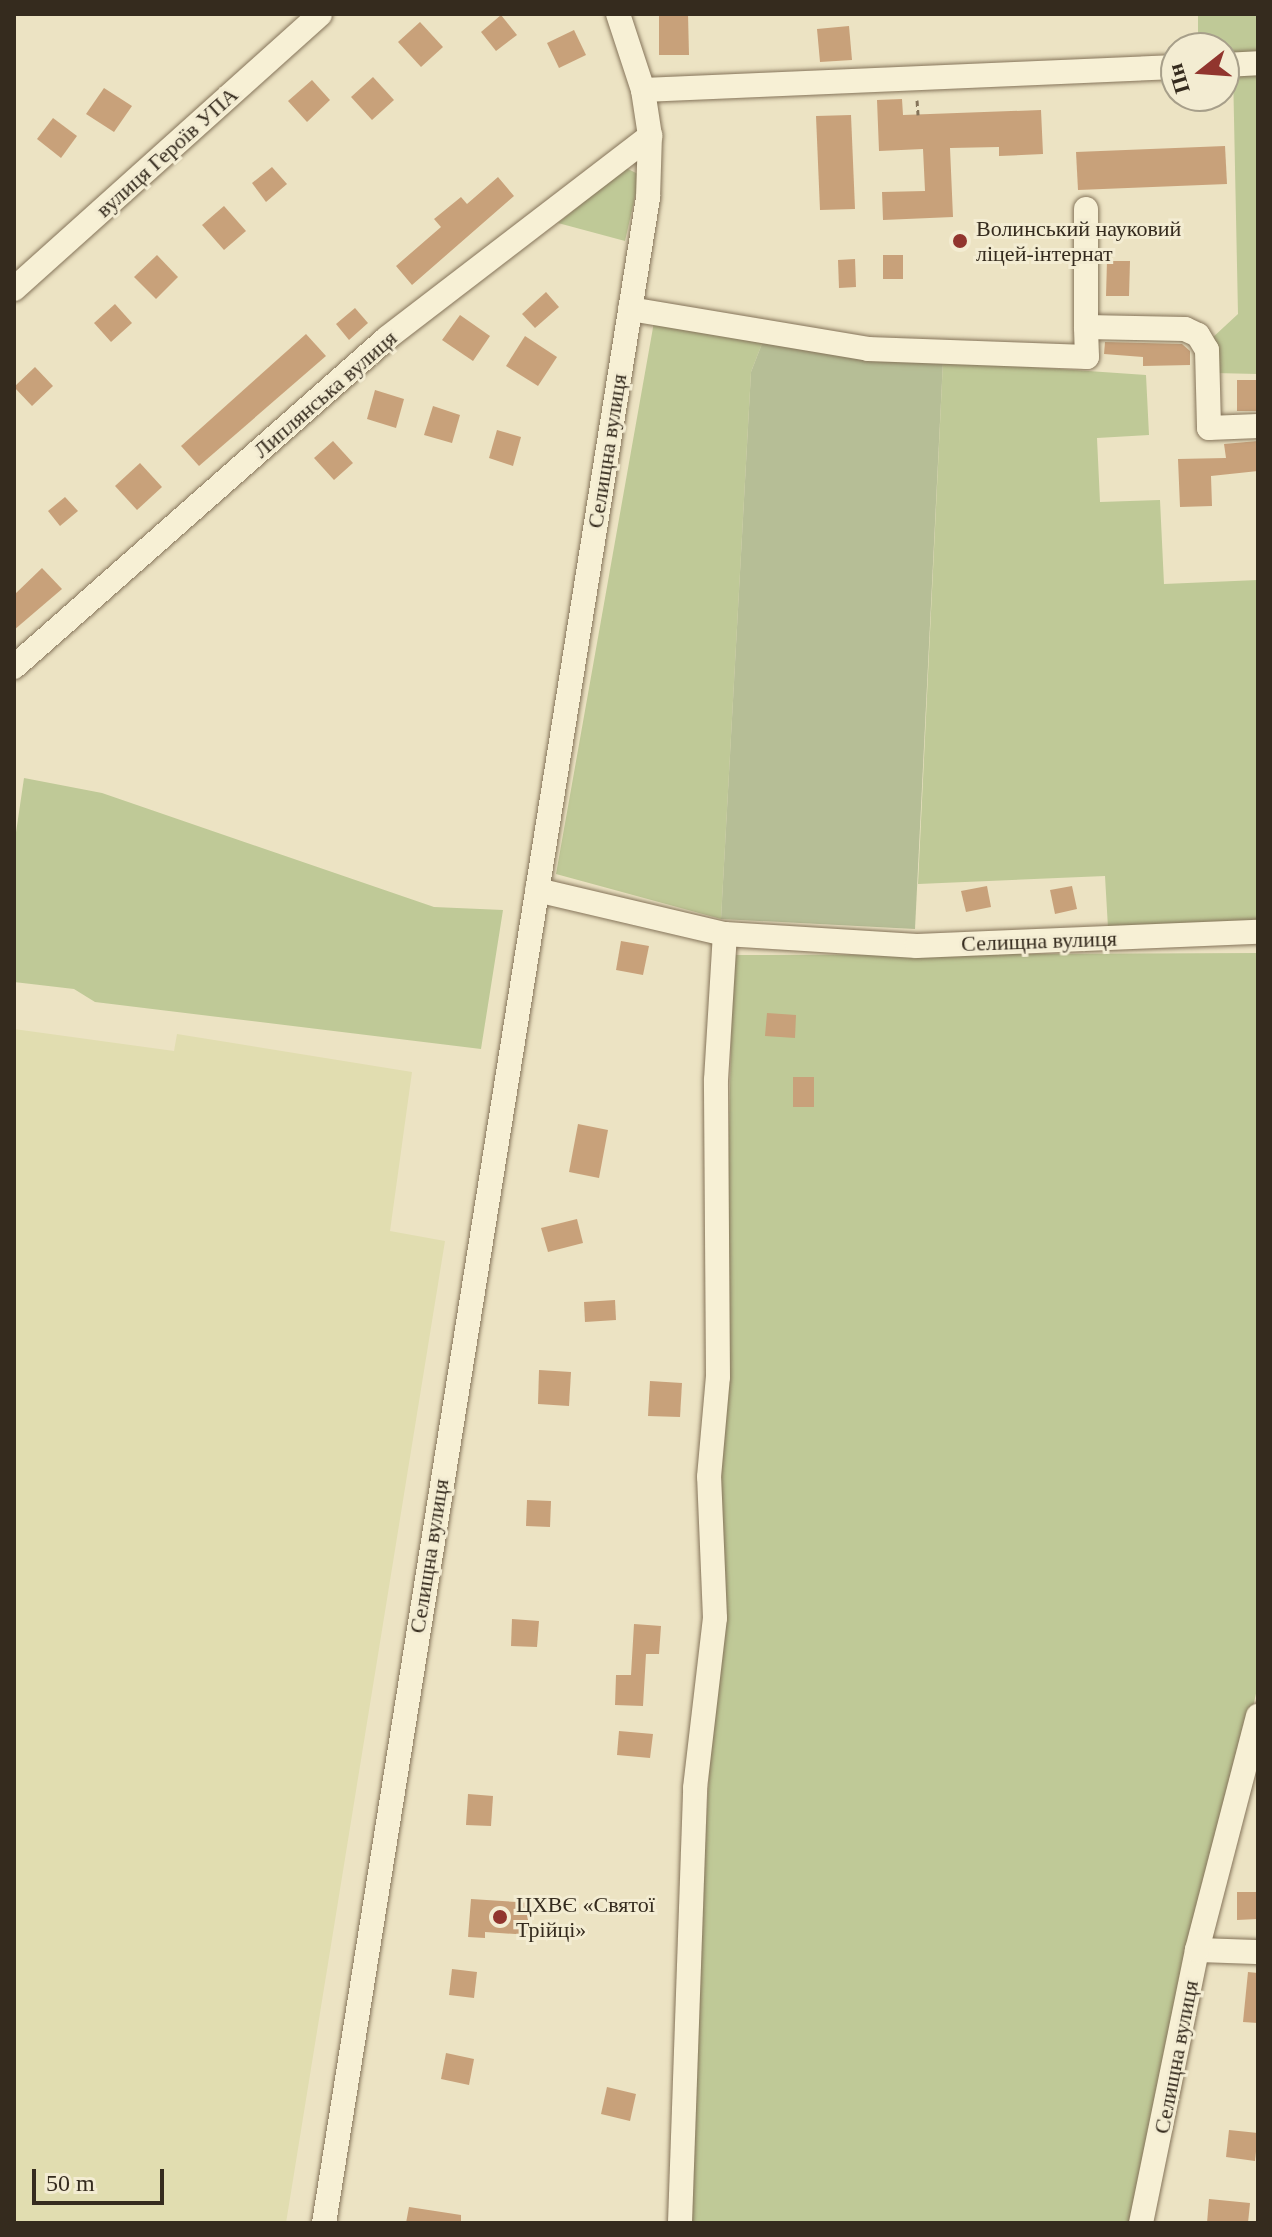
<!DOCTYPE html>
<html>
<head>
<meta charset="utf-8">
<style>
	body { margin:0 }
	#map { position:relative; width:1272px; height:2237px; overflow:hidden; background:#ece3c3; font-family:"Times New Roman",serif }
	div>[style] { position:absolute }
	.farmland>* { inset:0; background:#e1ddb0 }
	.green>* { inset:0; background:#bfc997 }
	.cemetery>* { inset:0; background:#b6be96 }
	.building>* { inset:0; background:#c8a17a }
	.path>* { height:3px; margin-top:-1.5px; transform-origin:0; background:repeating-linear-gradient(90deg,#85745a 0 6px,transparent 0 10px) }
	.roads { filter:drop-shadow(0 0 2px #85745a) drop-shadow(0 0 2px #85745a) }
	.minor>* { height:24px; margin:-12px; padding:0 12px; transform-origin:12px; border-radius:12px; background:#f7f0d5 }
	.dots>* { width:22px; height:22px; translate:-50% -50%; box-sizing:border-box; border:4px solid #f3ecd2; border-radius:50% }
	span { translate:-50% -50%; white-space:nowrap; text-align:center; line-height:1.15; -webkit-text-stroke:6px #f3ecd2; paint-order:stroke }
	.street-label { font-size:22px; color:#352b1e }
	.poi-label { font-size:22px; color:#352b1e }
	.left { translate:0 -50%; text-align:left }
	.frame { position:absolute; inset:0; border:16px solid #352b1e; pointer-events:none }
	.north { position:absolute; left:1160px; top:32px; width:80px; height:80px; box-sizing:border-box; background:#f3ecd2; border:2px solid #a79f8a; border-radius:50%; rotate:253deg; font-size:22px; font-weight:700; line-height:32px; text-align:center; color:#352b1e }
	.north::after { content:''; display:block; margin:auto; width:28px; height:36px; background:#91352e; clip-path:polygon(50% 0,100% 100%,50% 72%,0 100%) }
	.scale { position:absolute; left:32px; top:2169px; width:132px; height:36px; box-sizing:border-box; border:4px solid #352b1e; border-top:0; padding-left:10px; font-size:24px; line-height:28px; white-space:nowrap; color:#352b1e; -webkit-text-stroke:6px #f3ecd2; paint-order:stroke }
</style>
</head>
<body>
<div id="map">
	<div class="farmland">
		<div style="clip-path:polygon(14px 1029px,174px 1051px,177px 1034px,412px 1072px,390px 1231px,445px 1241px,286px 2223px,14px 2223px)"></div>
	</div>
	<div class="green">
		<div style="clip-path:polygon(1198px 14px,1258px 14px,1258px 54px,1224px 56px,1224px 48px,1198px 48px)"></div>
		<div style="clip-path:polygon(1258px 69px,1258px 374px,1214px 373px,1211px 339px,1238px 314px,1233px 70px)"></div>
		<div style="clip-path:polygon(626px 168px,640px 175px,625px 241px,558px 223px)"></div>
		<div style="clip-path:polygon(654px 322px,763px 341px,751px 372px,721px 919px,556px 874px)"></div>
		<div style="clip-path:polygon(943px 361px,1146px 375px,1149px 435px,1097px 438px,1100px 502px,1160px 500px,1164px 584px,1258px 580px,1258px 921px,1108px 928px,1105px 876px,918px 884px)"></div>
		<div style="clip-path:polygon(24px 778px,102px 793px,434px 907px,503px 910px,481px 1049px,95px 1002px,74px 989px,14px 982px,14px 846px)"></div>
		<div style="clip-path:polygon(1258px 953px,1258px 1685px,1134px 2223px,683px 2223px,718px 1621px,733px 955px)"></div>
	</div>
	<div class="cemetery">
		<div style="clip-path:polygon(763px 341px,943px 361px,915px 929px,721px 919px,751px 372px)"></div>
	</div>
	<div class="building">
		<div style="clip-path:polygon(659px 14px,688px 14px,689px 55px,659px 55px)"></div>
		<div style="clip-path:polygon(501px 15px,517px 35px,496px 51px,481px 32px)"></div>
		<div style="clip-path:polygon(420px 22px,443px 47px,421px 67px,398px 42px)"></div>
		<div style="clip-path:polygon(849px 26px,852px 60px,820px 62px,817px 29px)"></div>
		<div style="clip-path:polygon(574px 30px,586px 55px,559px 68px,547px 43px)"></div>
		<div style="clip-path:polygon(373px 77px,394px 100px,372px 120px,351px 97px)"></div>
		<div style="clip-path:polygon(312px 80px,330px 100px,307px 122px,288px 101px)"></div>
		<div style="clip-path:polygon(104px 88px,132px 106px,114px 132px,86px 114px)"></div>
		<div style="clip-path:polygon(902px 99px,903px 115px,1041px 110px,1043px 154px,999px 156px,999px 147px,950px 148px,953px 217px,883px 220px,882px 192px,925px 191px,923px 149px,879px 151px,877px 100px)"></div>
		<div style="clip-path:polygon(851px 115px,855px 209px,820px 210px,816px 116px)"></div>
		<div style="clip-path:polygon(53px 118px,77px 136px,61px 158px,37px 139px)"></div>
		<div style="clip-path:polygon(1225px 146px,1227px 184px,1078px 190px,1076px 152px)"></div>
		<div style="clip-path:polygon(272px 167px,287px 184px,266px 202px,252px 183px)"></div>
		<div style="clip-path:polygon(498px 177px,514px 196px,412px 285px,396px 266px,441px 227px,434px 219px,461px 197px,467px 204px)"></div>
		<div style="clip-path:polygon(224px 206px,246px 231px,224px 250px,202px 225px)"></div>
		<div style="clip-path:polygon(157px 255px,178px 277px,156px 299px,134px 277px)"></div>
		<div style="clip-path:polygon(883px 255px,903px 255px,903px 279px,883px 279px)"></div>
		<div style="clip-path:polygon(855px 259px,856px 287px,839px 288px,838px 260px)"></div>
		<div style="clip-path:polygon(1107px 261px,1130px 261px,1129px 296px,1106px 296px)"></div>
		<div style="clip-path:polygon(546px 292px,559px 307px,535px 328px,522px 314px)"></div>
		<div style="clip-path:polygon(115px 304px,132px 323px,111px 342px,94px 323px)"></div>
		<div style="clip-path:polygon(355px 308px,368px 323px,349px 340px,336px 324px)"></div>
		<div style="clip-path:polygon(460px 315px,490px 336px,473px 361px,442px 340px)"></div>
		<div style="clip-path:polygon(306px 334px,326px 356px,199px 466px,181px 446px)"></div>
		<div style="clip-path:polygon(525px 336px,557px 357px,538px 386px,506px 366px)"></div>
		<div style="clip-path:polygon(1105px 342px,1182px 344px,1190px 351px,1190px 365px,1143px 366px,1143px 357px,1104px 354px)"></div>
		<div style="clip-path:polygon(35px 367px,53px 386px,32px 406px,14px 387px)"></div>
		<div style="clip-path:polygon(1237px 380px,1258px 380px,1258px 411px,1237px 411px)"></div>
		<div style="clip-path:polygon(375px 390px,404px 399px,396px 428px,367px 419px)"></div>
		<div style="clip-path:polygon(433px 406px,460px 415px,452px 443px,424px 435px)"></div>
		<div style="clip-path:polygon(497px 430px,521px 437px,513px 466px,489px 458px)"></div>
		<div style="clip-path:polygon(333px 441px,353px 463px,334px 480px,314px 458px)"></div>
		<div style="clip-path:polygon(1258px 441px,1258px 471px,1211px 476px,1212px 506px,1180px 507px,1178px 459px,1226px 458px,1224px 444px)"></div>
		<div style="clip-path:polygon(140px 463px,162px 487px,137px 510px,115px 486px)"></div>
		<div style="clip-path:polygon(65px 497px,78px 511px,60px 526px,48px 511px)"></div>
		<div style="clip-path:polygon(42px 568px,62px 589px,14px 630px,14px 595px)"></div>
		<div style="clip-path:polygon(987px 886px,991px 907px,966px 912px,961px 891px)"></div>
		<div style="clip-path:polygon(1072px 886px,1077px 909px,1055px 914px,1050px 890px)"></div>
		<div style="clip-path:polygon(621px 941px,649px 946px,643px 975px,616px 970px)"></div>
		<div style="clip-path:polygon(767px 1013px,796px 1015px,795px 1038px,765px 1036px)"></div>
		<div style="clip-path:polygon(793px 1077px,814px 1077px,814px 1107px,793px 1107px)"></div>
		<div style="clip-path:polygon(578px 1124px,608px 1130px,599px 1178px,569px 1172px)"></div>
		<div style="clip-path:polygon(577px 1219px,583px 1243px,548px 1252px,541px 1228px)"></div>
		<div style="clip-path:polygon(615px 1300px,616px 1320px,585px 1322px,584px 1302px)"></div>
		<div style="clip-path:polygon(539px 1370px,571px 1372px,569px 1406px,538px 1404px)"></div>
		<div style="clip-path:polygon(650px 1381px,682px 1383px,680px 1417px,648px 1416px)"></div>
		<div style="clip-path:polygon(527px 1500px,551px 1501px,550px 1527px,526px 1526px)"></div>
		<div style="clip-path:polygon(512px 1619px,539px 1621px,537px 1647px,511px 1646px)"></div>
		<div style="clip-path:polygon(634px 1624px,661px 1626px,659px 1654px,646px 1654px,643px 1706px,615px 1705px,616px 1675px,631px 1675px)"></div>
		<div style="clip-path:polygon(619px 1731px,653px 1734px,650px 1758px,617px 1755px)"></div>
		<div style="clip-path:polygon(468px 1794px,493px 1796px,491px 1826px,466px 1825px)"></div>
		<div style="clip-path:polygon(1237px 1892px,1258px 1892px,1258px 1919px,1237px 1920px)"></div>
		<div style="clip-path:polygon(471px 1899px,532px 1903px,530px 1935px,485px 1932px,485px 1938px,468px 1937px)"></div>
		<div style="clip-path:polygon(452px 1969px,477px 1972px,474px 1998px,449px 1995px)"></div>
		<div style="clip-path:polygon(1248px 1972px,1258px 1973px,1258px 2023px,1243px 2022px)"></div>
		<div style="clip-path:polygon(446px 2053px,474px 2059px,469px 2085px,441px 2079px)"></div>
		<div style="clip-path:polygon(607px 2087px,636px 2094px,630px 2121px,601px 2114px)"></div>
		<div style="clip-path:polygon(1229px 2130px,1258px 2133px,1255px 2161px,1226px 2157px)"></div>
		<div style="clip-path:polygon(1209px 2199px,1250px 2203px,1248px 2223px,1207px 2223px)"></div>
		<div style="clip-path:polygon(409px 2207px,461px 2215px,461px 2223px,406px 2223px)"></div>
	</div>
	<div class="path">
		<div style="left:917px;top:100px;width:15px;rotate:86deg"></div>
	</div>
	<div class="roads">
		<div class="minor">
			<div style="left:1224px;top:65px;width:34px;rotate:-3deg"></div>
			<div style="left:643px;top:90px;width:533px;rotate:-2.47deg"></div>
			<div style="left:1086px;top:209px;width:118px;rotate:90deg"></div>
			<div style="left:1086px;top:327px;width:99px;rotate:1.2deg"></div>
			<div style="left:1185px;top:329px;width:14px;rotate:25deg"></div>
			<div style="left:1198px;top:335px;width:17px;rotate:59deg"></div>
			<div style="left:1207px;top:350px;width:78px;rotate:88.5deg"></div>
			<div style="left:1209px;top:428px;width:49px;rotate:-2.3deg"></div>
			<div style="left:14px;top:289px;width:411px;rotate:-41.9deg"></div>
			<div style="left:630px;top:309px;width:241px;rotate:9.5deg"></div>
			<div style="left:868px;top:349px;width:219px;rotate:2.1deg"></div>
			<div style="left:1087px;top:357px;width:30px;rotate:-92deg"></div>
			<div style="left:14px;top:667px;width:497px;rotate:-41.4deg"></div>
			<div style="left:387px;top:338px;width:332px;rotate:-37.5deg"></div>
			<div style="left:537px;top:890px;width:193px;rotate:13.2deg"></div>
			<div style="left:725px;top:934px;width:192px;rotate:3.6deg"></div>
			<div style="left:917px;top:946px;width:341px;rotate:-2.4deg"></div>
			<div style="left:1197px;top:1950px;width:61px;rotate:1.9deg"></div>
			<div style="left:324px;top:2223px;width:2051px;rotate:-80.91deg"></div>
			<div style="left:648px;top:198px;width:62px;rotate:-88.2deg"></div>
			<div style="left:650px;top:136px;width:47px;rotate:-98.7deg"></div>
			<div style="left:643px;top:90px;width:80px;rotate:-108.2deg"></div>
			<div style="left:680px;top:2223px;width:435px;rotate:-88deg"></div>
			<div style="left:695px;top:1788px;width:171px;rotate:-83.3deg"></div>
			<div style="left:715px;top:1618px;width:141px;rotate:-92.4deg"></div>
			<div style="left:709px;top:1477px;width:100px;rotate:-84.9deg"></div>
			<div style="left:718px;top:1377px;width:297px;rotate:-90.4deg"></div>
			<div style="left:716px;top:1080px;width:146px;rotate:-86.5deg"></div>
			<div style="left:1141px;top:2223px;width:279px;rotate:-78.4deg"></div>
			<div style="left:1197px;top:1950px;width:242px;rotate:-75.4deg"></div>
		</div>
	</div>
	<div class="dots">
		<div style="left:960px;top:241px;background:#91352e"></div>
		<div style="left:500px;top:1917px;background:#91352e"></div>
	</div>
	<div class="street-label">
		<span style="left:167px;top:152px;rotate:-42deg">вулиця Героїв УПА</span>
		<span style="left:325px;top:394px;rotate:-41deg">Липлянська вулиця</span>
		<span style="left:607px;top:451px;rotate:-81deg">Селищна вулиця</span>
		<span style="left:1039px;top:941px;rotate:-2deg">Селищна вулиця</span>
		<span style="left:429px;top:1556px;rotate:-81deg">Селищна вулиця</span>
		<span style="left:1176px;top:2057px;rotate:-79deg">Селищна вулиця</span>
	</div>
	<div class="poi-label">
		<span class="left" style="left:976px;top:241px">Волинський науковий<br>ліцей-інтернат</span>
		<span class="left" style="left:516px;top:1917px">ЦХВЄ «Святої<br>Трійці»</span>
	</div>
	<div class="frame"></div>
	<div class="north">Пн</div>
	<div class="scale">50 m</div>
</div>
</body>
</html>
